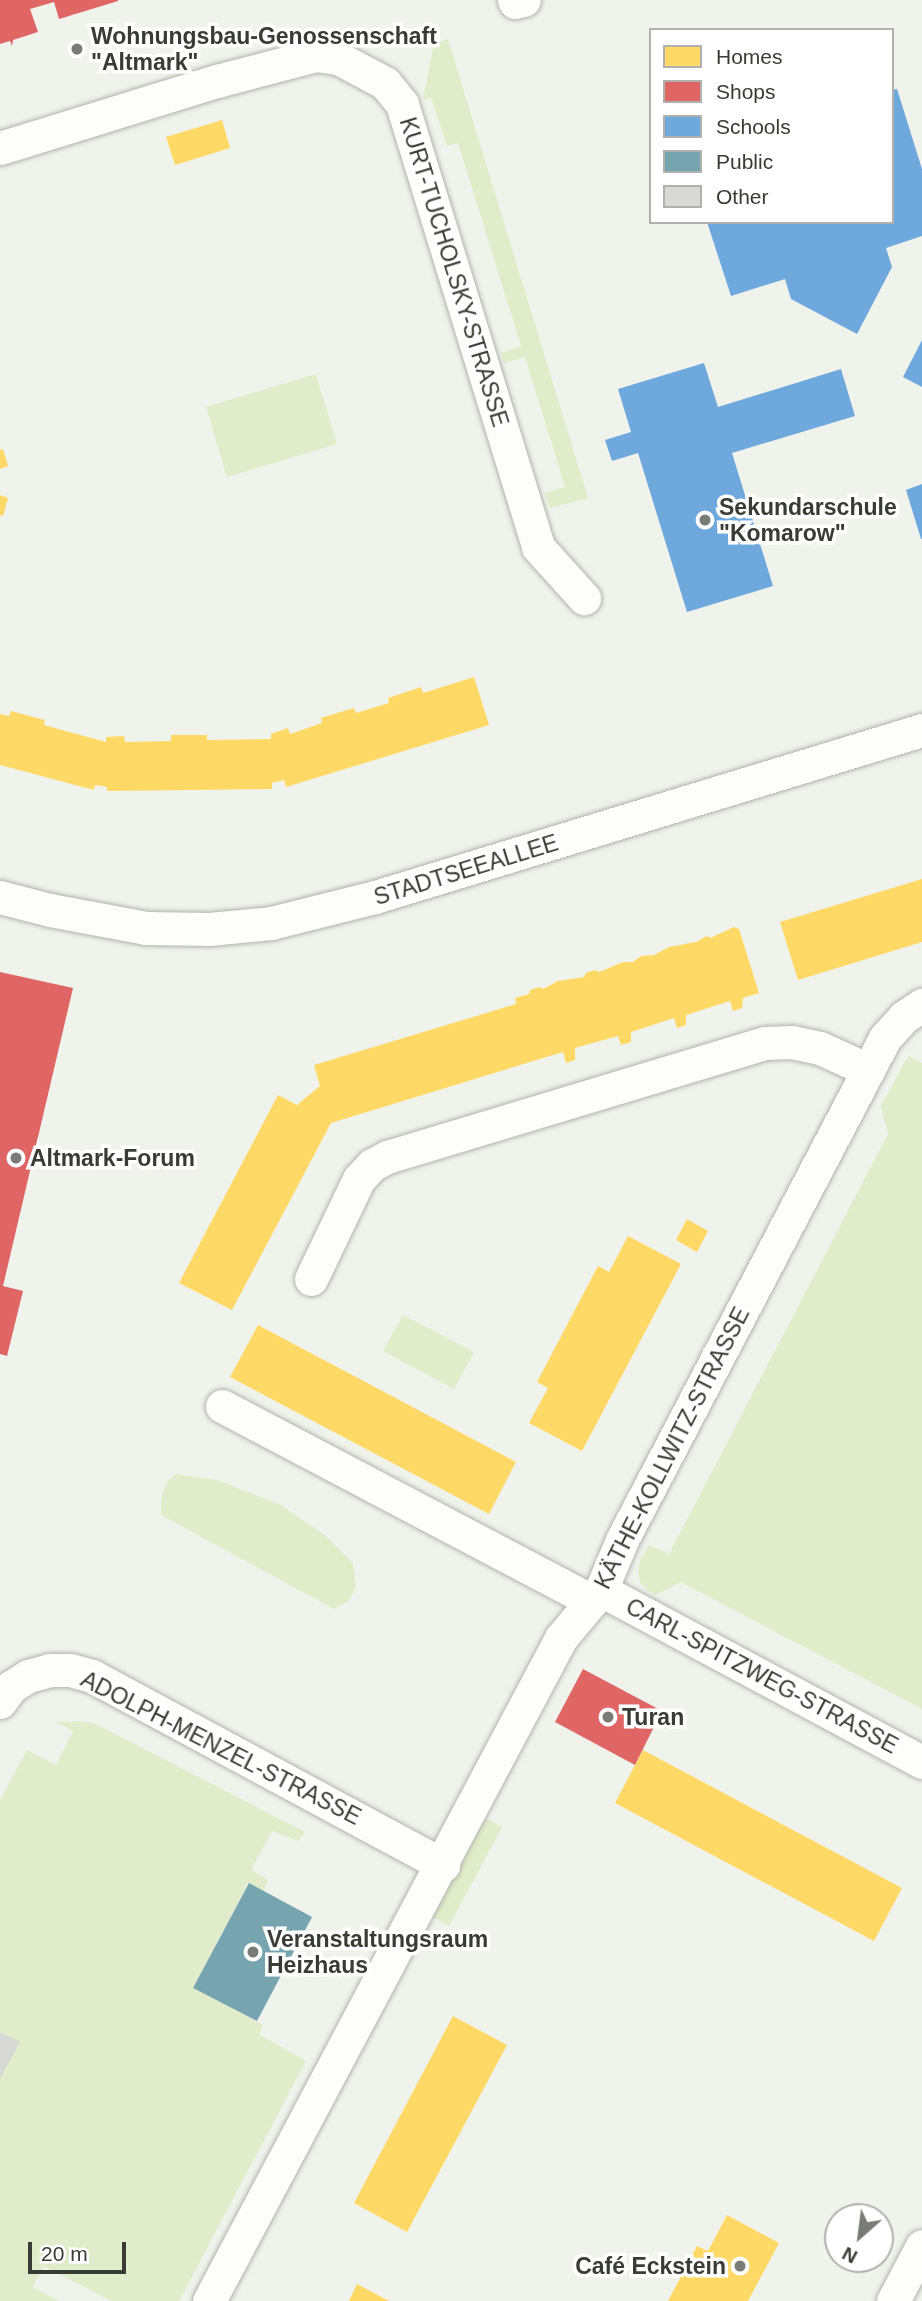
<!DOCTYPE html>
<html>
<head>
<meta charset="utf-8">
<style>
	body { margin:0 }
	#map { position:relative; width:922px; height:2301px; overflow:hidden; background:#f0f2ec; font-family:Helvetica,sans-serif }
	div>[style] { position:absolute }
	.green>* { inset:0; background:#e1ecca }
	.homes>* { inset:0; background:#ffd966 }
	.shops>* { inset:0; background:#e06666 }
	.schools>* { inset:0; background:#6fa8dc }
	.public>* { inset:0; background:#76a5af }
	.building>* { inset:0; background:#d8d9d4 }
	.roads { filter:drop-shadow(0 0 2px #b1b3ad) drop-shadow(0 0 2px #b1b3ad) }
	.minor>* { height:33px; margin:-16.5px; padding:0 16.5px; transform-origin:16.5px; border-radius:16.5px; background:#fdfdfc }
	.dots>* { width:19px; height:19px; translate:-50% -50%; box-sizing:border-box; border:4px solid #fff; border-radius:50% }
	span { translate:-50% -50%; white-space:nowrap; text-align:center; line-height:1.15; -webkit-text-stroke:7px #fff; paint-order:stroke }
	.poi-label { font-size:23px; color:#393b36; font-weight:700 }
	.left { translate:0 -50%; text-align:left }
	.right { translate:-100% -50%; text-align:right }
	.street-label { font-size:23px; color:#393b36 }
	.legend { position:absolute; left:649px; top:28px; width:245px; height:196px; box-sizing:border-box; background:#fff; border:2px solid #b0b1af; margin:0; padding:9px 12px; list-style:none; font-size:21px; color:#393b36 }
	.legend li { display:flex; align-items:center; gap:14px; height:35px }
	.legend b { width:35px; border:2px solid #b0b1af }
	.north { position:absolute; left:824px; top:2203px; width:70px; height:70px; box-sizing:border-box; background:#fff; border:2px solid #b0b1af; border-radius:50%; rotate:208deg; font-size:19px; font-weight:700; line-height:28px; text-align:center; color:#393b36 }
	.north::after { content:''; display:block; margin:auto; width:24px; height:32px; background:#797b76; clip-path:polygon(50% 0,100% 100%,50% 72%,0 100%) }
	.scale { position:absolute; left:28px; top:2242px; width:98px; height:32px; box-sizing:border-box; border:4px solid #393b36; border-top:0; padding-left:9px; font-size:21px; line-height:24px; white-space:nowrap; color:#393b36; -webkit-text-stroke:5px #fff; paint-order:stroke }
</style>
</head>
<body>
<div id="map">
	<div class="green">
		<div style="clip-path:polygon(448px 39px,588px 498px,550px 508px,545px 493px,565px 487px,525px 357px,504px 363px,501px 353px,521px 346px,458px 143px,447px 146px,431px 98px,423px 100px,434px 43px)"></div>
		<div style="clip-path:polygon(316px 374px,337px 444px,227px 477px,206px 407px)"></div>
		<div style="clip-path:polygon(908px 1056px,922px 1063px,922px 1709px,681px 1582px,656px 1595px,647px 1590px,640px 1582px,638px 1570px,640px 1560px,649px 1545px,669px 1554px,888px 1134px,881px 1106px)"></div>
		<div style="clip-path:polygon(403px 1315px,474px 1352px,454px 1389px,383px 1351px)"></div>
		<div style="clip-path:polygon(176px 1474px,217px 1480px,281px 1505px,326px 1536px,353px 1563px,356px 1587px,349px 1601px,334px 1609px,161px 1515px,161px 1499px,167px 1482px)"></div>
		<div style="clip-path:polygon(79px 1721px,96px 1724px,305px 1832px,298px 1841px,272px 1831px,251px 1870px,268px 1880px,263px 1891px,248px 1883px,193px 1988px,263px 2025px,260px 2035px,306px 2061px,179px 2301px,111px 2301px,44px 2266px,33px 2287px,59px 2301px,0 2301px,0 1800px,27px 1750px,56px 1765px,73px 1731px,56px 1722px)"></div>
		<div style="clip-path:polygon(483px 1817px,502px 1827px,449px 1926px,431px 1916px)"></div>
	</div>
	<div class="homes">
		<div style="clip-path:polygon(222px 120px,230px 148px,175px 165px,166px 137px)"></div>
		<div style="clip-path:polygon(3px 449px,8px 466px,0 469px,0 450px)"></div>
		<div style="clip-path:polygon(0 495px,8px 498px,3px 516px,0 515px)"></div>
		<div style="clip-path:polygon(474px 677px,489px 725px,286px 787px,284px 780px,272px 783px,272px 789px,107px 791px,107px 787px,95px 785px,94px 790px,0 765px,0 714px,9px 716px,11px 711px,45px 720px,44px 725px,106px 742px,106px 737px,124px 736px,125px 742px,171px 741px,171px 735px,207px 735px,207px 740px,271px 739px,271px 734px,288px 728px,290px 734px,322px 723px,321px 718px,337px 713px,354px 708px,356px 713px,389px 703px,388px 698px,421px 687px,423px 693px)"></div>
		<div style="clip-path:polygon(922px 879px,922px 942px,798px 980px,780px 922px)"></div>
		<div style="clip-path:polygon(734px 927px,739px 929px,759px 993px,743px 998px,742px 1008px,733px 1011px,730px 1001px,686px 1015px,686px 1025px,677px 1028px,674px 1018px,631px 1032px,631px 1042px,621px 1045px,618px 1036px,575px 1048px,575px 1060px,566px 1063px,563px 1052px,331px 1123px,232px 1310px,179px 1283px,278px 1095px,297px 1105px,320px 1086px,314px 1065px,516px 1004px,515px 998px,529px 994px,530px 990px,540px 987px,543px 989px,558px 981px,584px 977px,586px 973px,595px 970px,599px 972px,623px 962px,633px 962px,641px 956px,654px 955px,669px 947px,696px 942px,707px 936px,710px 938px)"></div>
		<div style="clip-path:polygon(687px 1219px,708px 1231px,697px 1252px,676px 1240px)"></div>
		<div style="clip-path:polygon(628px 1236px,681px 1264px,582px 1451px,529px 1423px,548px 1388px,537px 1382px,598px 1266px,609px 1272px)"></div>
		<div style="clip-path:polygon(258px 1325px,516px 1462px,489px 1514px,230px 1377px)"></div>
		<div style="clip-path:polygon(643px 1750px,902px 1888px,874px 1941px,615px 1803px)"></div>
		<div style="clip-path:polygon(453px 2016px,507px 2045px,407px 2232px,354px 2203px)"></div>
		<div style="clip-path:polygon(727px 2215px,779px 2243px,748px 2301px,668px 2301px,697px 2246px,708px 2251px)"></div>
		<div style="clip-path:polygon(357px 2284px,389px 2301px,349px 2301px)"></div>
	</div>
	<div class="shops">
		<div style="clip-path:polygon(0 0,118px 0,118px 1px,59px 19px,54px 2px,30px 9px,38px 32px,13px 40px,12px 46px,10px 41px,0 44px)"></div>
		<div style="clip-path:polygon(0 972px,73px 988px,3px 1286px,23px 1291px,7px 1356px,0 1354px)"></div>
		<div style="clip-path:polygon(583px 1669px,662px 1711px,635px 1765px,555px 1722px)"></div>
	</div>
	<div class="schools">
		<div style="clip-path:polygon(897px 89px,922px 169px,922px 236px,886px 248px,892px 267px,857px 334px,791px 299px,785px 279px,731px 296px,707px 222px,892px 222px,892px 90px)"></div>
		<div style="clip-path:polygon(922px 340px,922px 387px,903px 377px)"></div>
		<div style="clip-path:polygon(704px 363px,718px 407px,841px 369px,855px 416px,732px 453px,773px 586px,687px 612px,638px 453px,612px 461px,605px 440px,631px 432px,618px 389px)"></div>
		<div style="clip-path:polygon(922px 484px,922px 539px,921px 539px,906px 490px)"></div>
	</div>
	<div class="public">
		<div style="clip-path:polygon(249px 1883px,312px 1917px,257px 2021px,193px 1988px)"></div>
	</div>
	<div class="building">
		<div style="clip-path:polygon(0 2032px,20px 2042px,0 2079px)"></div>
	</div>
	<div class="roads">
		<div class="minor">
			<div style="left:514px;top:0;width:2px;rotate:63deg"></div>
			<div style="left:515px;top:2px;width:9px;rotate:-13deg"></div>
			<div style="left:0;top:148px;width:227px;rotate:-17.2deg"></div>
			<div style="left:217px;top:81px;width:102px;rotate:-14.7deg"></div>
			<div style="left:316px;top:55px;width:22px;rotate:8deg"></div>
			<div style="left:338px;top:58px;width:53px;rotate:28deg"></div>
			<div style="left:385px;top:83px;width:27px;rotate:51deg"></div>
			<div style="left:402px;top:104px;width:463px;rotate:72.9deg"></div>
			<div style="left:538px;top:547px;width:69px;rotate:48deg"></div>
			<div style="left:0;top:897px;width:52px;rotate:14.6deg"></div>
			<div style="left:50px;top:910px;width:98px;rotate:10.6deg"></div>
			<div style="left:146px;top:928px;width:63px;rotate:0.9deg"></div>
			<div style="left:209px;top:929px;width:62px;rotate:-5.5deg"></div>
			<div style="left:271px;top:923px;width:107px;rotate:-14deg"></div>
			<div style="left:375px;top:897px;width:572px;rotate:-16.98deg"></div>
			<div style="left:311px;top:1279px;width:111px;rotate:-64.4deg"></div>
			<div style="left:359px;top:1179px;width:19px;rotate:-47deg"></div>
			<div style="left:372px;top:1165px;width:17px;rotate:-28deg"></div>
			<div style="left:387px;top:1157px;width:395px;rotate:-16.8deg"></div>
			<div style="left:765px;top:1043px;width:27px;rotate:-2deg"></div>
			<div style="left:792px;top:1042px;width:29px;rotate:12deg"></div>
			<div style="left:820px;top:1048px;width:53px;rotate:24.6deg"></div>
			<div style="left:222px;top:1406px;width:418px;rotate:27.8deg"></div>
			<div style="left:601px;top:1590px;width:364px;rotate:28.2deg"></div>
			<div style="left:0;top:1702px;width:19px;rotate:-54deg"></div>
			<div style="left:11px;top:1687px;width:20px;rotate:-33deg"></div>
			<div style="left:28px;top:1676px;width:23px;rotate:-15deg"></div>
			<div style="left:50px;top:1670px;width:20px"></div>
			<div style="left:70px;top:1670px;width:23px;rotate:15deg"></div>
			<div style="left:92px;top:1676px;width:399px;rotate:28.3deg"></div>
			<div style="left:209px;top:2301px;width:751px;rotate:-62.04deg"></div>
			<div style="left:561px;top:1638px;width:62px;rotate:-50.2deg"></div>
			<div style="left:601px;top:1590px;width:56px;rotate:-67.1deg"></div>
			<div style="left:623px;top:1538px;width:564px;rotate:-62.35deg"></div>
			<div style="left:885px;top:1038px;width:28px;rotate:-48deg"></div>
			<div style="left:904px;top:1017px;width:22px;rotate:-34deg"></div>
			<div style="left:893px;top:2301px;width:62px;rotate:-62.2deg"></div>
		</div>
	</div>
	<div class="dots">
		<div style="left:77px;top:49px;background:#797b76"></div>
		<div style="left:705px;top:520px;background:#797b76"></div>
		<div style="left:16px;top:1158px;background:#797b76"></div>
		<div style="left:608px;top:1717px;background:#797b76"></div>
		<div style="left:253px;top:1952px;background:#797b76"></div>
		<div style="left:740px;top:2266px;background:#797b76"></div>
	</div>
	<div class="poi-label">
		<span class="left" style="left:91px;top:49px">Wohnungsbau-Genossenschaft<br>"Altmark"</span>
		<span class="left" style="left:719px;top:520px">Sekundarschule<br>"Komarow"</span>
		<span class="left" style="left:30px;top:1158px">Altmark-Forum</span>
		<span class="left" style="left:622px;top:1717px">Turan</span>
		<span class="left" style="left:267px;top:1952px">Veranstaltungsraum<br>Heizhaus</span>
		<span class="right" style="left:726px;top:2266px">Café Eckstein</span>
	</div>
	<div class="street-label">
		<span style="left:454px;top:272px;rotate:73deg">KURT-TUCHOLSKY-STRASSE</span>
		<span style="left:466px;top:870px;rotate:-17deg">STADTSEEALLEE</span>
		<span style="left:672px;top:1448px;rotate:-63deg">KÄTHE-KOLLWITZ-STRASSE</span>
		<span style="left:762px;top:1676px;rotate:28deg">CARL-SPITZWEG-STRASSE</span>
		<span style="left:221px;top:1748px;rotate:27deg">ADOLPH-MENZEL-STRASSE</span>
	</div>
	<ul class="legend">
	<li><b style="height:19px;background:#ffd966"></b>Homes</li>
	<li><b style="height:19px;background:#e06666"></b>Shops</li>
	<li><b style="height:19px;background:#6fa8dc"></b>Schools</li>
	<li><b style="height:19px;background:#76a5af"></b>Public</li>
	<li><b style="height:19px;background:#d8d9d4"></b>Other</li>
	</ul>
	<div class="north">N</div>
	<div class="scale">20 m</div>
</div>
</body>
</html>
